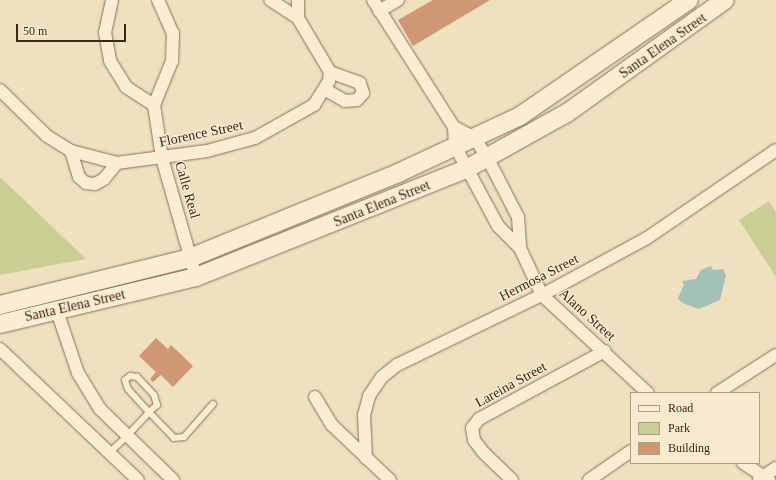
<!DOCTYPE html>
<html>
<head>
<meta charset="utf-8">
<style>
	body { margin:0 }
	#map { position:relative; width:776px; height:480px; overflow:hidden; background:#efe0bf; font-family:"Times New Roman",serif }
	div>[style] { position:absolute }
	.green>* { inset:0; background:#c9ce93 }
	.water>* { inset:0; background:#a3c1b7 }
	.building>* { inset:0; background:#cf9773 }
	.roads { filter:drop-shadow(0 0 1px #897057) drop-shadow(0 0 1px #897057) }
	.lane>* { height:6px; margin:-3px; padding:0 3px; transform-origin:3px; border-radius:3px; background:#faedd3 }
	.street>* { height:12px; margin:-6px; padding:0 6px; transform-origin:6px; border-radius:6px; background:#faedd3 }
	.secondary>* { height:18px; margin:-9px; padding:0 9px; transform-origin:9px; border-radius:9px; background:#faedd3 }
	span { translate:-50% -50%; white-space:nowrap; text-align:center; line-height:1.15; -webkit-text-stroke:3px #f7eacf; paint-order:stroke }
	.street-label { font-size:14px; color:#38291c }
	.legend { position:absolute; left:630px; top:392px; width:130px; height:72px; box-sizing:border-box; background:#f7eacf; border:1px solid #ab9d87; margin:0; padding:5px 7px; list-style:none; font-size:12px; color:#38291c }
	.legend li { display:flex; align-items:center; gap:8px; height:20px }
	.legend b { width:20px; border:1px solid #ab9d87 }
	.scale { position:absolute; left:16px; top:24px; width:110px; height:18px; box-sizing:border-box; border:2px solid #38291c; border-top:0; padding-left:5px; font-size:12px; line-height:14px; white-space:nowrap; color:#38291c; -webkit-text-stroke:3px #f7eacf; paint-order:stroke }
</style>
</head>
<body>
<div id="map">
	<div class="green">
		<div style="clip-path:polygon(0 177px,86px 259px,0 275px)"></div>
		<div style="clip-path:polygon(769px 201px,776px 212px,776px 277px,739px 220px)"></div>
	</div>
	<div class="water">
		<div style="clip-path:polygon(711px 266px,713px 270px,723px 269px,726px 275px,720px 300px,699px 309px,682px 303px,678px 298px,684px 285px,682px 281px,696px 279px,701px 270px)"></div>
	</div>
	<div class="building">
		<div style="clip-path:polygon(433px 0,490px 0,413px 46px,398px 20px)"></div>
		<div style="clip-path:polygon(156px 338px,168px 349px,171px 345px,193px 366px,173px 387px,161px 375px,153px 382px,150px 379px,156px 372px,139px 356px)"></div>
	</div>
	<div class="roads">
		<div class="lane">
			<div style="left:109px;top:453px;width:25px;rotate:-43deg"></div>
			<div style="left:127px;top:436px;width:33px;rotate:-47deg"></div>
			<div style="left:149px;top:412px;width:11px;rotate:-41deg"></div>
			<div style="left:157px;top:405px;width:10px;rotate:-107deg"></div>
			<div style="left:154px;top:395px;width:25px;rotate:-133deg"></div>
			<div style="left:137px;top:377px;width:7px;rotate:-172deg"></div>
			<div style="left:130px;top:376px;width:6px;rotate:141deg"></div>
			<div style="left:125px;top:380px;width:9px;rotate:72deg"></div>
			<div style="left:128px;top:389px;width:31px;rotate:48deg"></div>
			<div style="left:149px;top:412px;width:36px;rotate:46deg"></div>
			<div style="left:174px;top:438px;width:10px;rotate:-6deg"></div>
			<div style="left:184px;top:437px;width:44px;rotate:-48.7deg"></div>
		</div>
		<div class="street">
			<div style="left:112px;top:0;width:33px;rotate:102deg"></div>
			<div style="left:105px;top:32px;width:29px;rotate:80deg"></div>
			<div style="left:110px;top:61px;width:31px;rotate:58deg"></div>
			<div style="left:126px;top:87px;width:33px;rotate:33deg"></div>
			<div style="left:158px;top:0;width:36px;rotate:66deg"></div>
			<div style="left:173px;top:33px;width:28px;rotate:92deg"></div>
			<div style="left:172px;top:61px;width:48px;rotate:112.2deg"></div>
			<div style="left:154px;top:105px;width:54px;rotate:81.4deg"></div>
			<div style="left:162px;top:158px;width:124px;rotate:74.1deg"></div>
			<div style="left:298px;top:0;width:18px;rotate:90deg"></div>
			<div style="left:373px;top:0;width:151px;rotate:57.5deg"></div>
			<div style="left:454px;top:127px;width:19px;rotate:87deg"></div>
			<div style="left:455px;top:146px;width:91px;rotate:61.7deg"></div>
			<div style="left:498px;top:226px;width:31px;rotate:45deg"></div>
			<div style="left:379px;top:11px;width:22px;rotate:-30deg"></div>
			<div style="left:0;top:90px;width:66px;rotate:44.4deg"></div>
			<div style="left:47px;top:136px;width:28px;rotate:32deg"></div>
			<div style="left:71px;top:151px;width:48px;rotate:14.6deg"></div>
			<div style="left:117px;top:163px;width:91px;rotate:-7.6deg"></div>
			<div style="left:207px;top:151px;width:50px;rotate:-15.2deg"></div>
			<div style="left:255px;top:138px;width:68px;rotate:-29.2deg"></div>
			<div style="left:314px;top:105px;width:28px;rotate:-58deg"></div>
			<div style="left:329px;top:81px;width:9px;rotate:-84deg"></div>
			<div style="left:330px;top:72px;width:63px;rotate:-120.7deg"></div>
			<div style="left:298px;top:18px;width:33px;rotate:-147deg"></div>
			<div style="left:326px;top:90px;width:22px;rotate:30deg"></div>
			<div style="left:345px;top:101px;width:12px;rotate:-5deg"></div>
			<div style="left:357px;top:100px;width:9px;rotate:-49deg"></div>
			<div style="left:363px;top:93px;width:10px;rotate:-107deg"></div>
			<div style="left:360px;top:83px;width:32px;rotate:-160deg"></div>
			<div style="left:454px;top:127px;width:22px;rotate:27deg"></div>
			<div style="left:474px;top:137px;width:24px;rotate:57deg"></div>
			<div style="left:487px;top:157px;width:68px;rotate:62.7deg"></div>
			<div style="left:518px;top:217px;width:31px;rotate:86deg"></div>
			<div style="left:520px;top:248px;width:52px;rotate:64.9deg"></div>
			<div style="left:542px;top:295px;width:144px;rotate:42.8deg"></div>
			<div style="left:71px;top:151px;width:27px;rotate:73deg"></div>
			<div style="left:79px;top:177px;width:9px;rotate:41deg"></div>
			<div style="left:86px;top:183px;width:9px;rotate:6deg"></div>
			<div style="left:95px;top:184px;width:10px;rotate:-29deg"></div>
			<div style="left:104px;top:179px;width:21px;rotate:-51deg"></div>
			<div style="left:57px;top:311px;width:65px;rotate:71.3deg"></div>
			<div style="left:78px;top:373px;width:42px;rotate:58.6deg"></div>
			<div style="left:100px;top:409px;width:102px;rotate:44.2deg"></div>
			<div style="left:0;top:349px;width:190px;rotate:43.5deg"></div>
			<div style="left:717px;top:393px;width:70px;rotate:-32.8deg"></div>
			<div style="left:315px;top:397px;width:33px;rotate:59deg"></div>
			<div style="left:332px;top:425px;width:80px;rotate:43.5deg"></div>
			<div style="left:366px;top:458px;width:43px;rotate:-92.7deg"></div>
			<div style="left:364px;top:415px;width:20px;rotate:-75deg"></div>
			<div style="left:369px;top:396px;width:23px;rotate:-56deg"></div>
			<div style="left:382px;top:377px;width:19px;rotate:-39deg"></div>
			<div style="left:397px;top:365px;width:161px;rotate:-25.8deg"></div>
			<div style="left:542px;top:295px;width:119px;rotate:-28.5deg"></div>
			<div style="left:647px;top:238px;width:156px;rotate:-34.3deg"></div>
			<div style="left:743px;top:463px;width:31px;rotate:33deg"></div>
			<div style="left:759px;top:479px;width:20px;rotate:-33deg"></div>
			<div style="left:512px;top:480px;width:39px;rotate:-136deg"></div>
			<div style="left:484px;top:453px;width:16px;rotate:-128deg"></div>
			<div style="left:474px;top:440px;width:12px;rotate:-99deg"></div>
			<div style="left:472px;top:428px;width:11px;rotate:-52deg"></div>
			<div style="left:479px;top:419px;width:143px;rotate:-28.4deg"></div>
			<div style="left:589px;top:480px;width:51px;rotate:-34.6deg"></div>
		</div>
		<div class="secondary">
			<div style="left:0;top:305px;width:196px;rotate:-13.9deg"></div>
			<div style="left:190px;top:258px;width:225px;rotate:-22.2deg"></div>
			<div style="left:398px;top:173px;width:135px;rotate:-25deg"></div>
			<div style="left:520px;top:116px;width:205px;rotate:-34.5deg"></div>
			<div style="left:0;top:324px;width:202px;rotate:-13.5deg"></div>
			<div style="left:196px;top:277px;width:293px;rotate:-21.8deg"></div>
			<div style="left:468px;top:168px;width:113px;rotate:-29.1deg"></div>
			<div style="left:567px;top:113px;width:194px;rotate:-35.6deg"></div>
		</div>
	</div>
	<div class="street-label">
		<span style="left:663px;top:46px;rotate:-35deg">Santa Elena Street</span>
		<span style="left:201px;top:134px;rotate:-12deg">Florence Street</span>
		<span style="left:187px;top:190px;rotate:74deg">Calle Real</span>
		<span style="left:382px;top:204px;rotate:-22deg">Santa Elena Street</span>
		<span style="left:539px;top:278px;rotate:-27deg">Hermosa Street</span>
		<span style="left:75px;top:306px;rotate:-13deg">Santa Elena Street</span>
		<span style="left:587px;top:315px;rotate:42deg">Alano Street</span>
		<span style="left:511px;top:385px;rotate:-29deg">Lareina Street</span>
	</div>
	<ul class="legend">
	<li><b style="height:5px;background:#faedd3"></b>Road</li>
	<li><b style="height:11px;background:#c9ce93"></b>Park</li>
	<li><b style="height:11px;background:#cf9773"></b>Building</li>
	</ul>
	<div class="scale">50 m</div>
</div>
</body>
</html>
